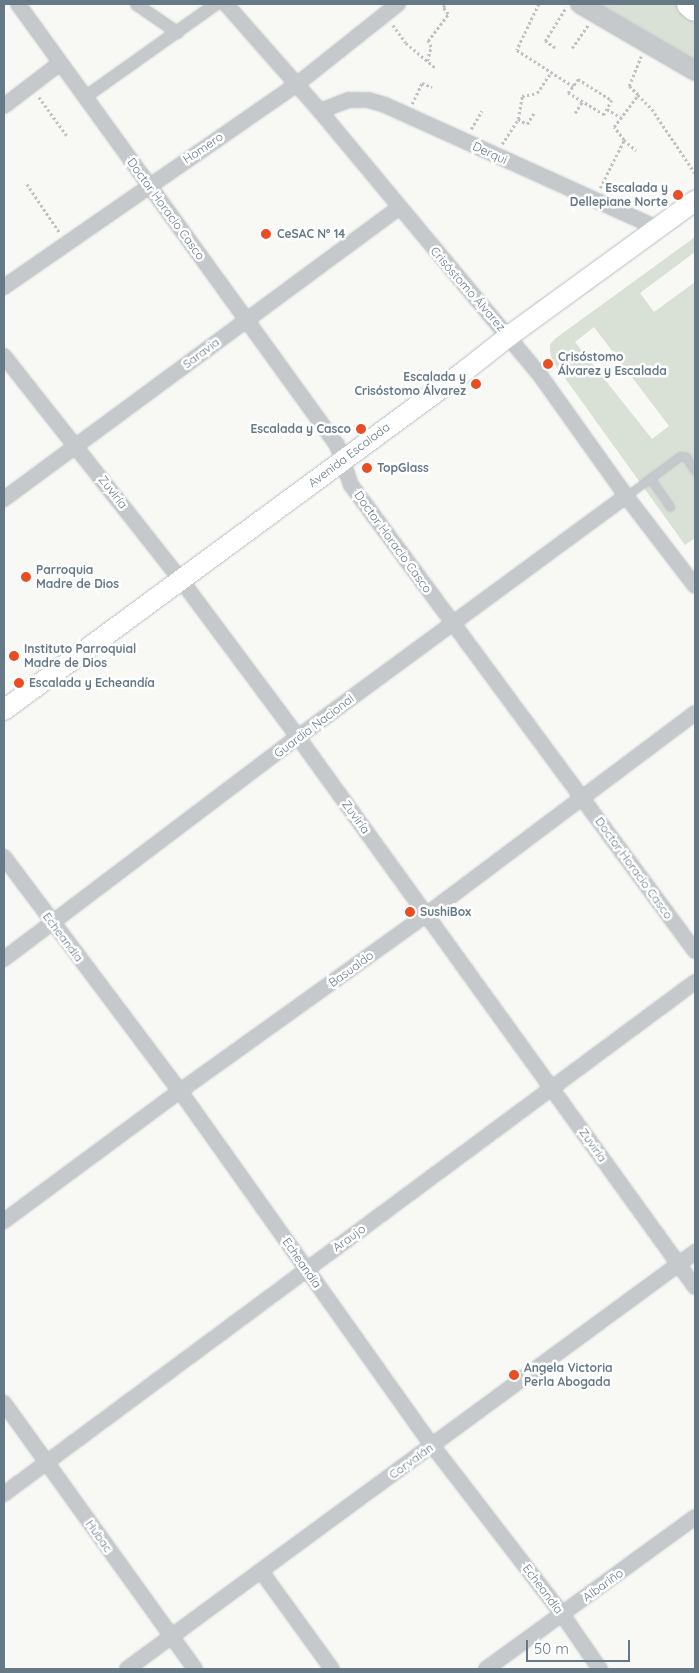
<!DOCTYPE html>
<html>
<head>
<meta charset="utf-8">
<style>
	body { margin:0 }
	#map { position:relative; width:699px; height:1673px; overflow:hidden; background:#f8f8f5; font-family:Quicksand,sans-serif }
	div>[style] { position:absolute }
	.green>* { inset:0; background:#d9e0d6 }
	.path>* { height:2.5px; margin-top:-1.25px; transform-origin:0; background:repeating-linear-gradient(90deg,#bfc1c3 0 2.5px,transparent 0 5px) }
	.roads { filter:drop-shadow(0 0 1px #b7bdc1) drop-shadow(0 0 1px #b7bdc1) }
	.service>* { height:7px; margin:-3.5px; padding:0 3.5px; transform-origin:3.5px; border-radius:3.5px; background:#c5c9cc }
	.pedestrian>* { height:11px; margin:-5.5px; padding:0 5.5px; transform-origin:5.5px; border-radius:5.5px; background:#c5c9cc }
	.minor>* { height:14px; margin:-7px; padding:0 7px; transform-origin:7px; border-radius:7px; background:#c5c9cc }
	.tertiary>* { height:18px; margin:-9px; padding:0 9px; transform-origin:9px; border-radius:9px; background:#c5c9cc }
	.secondary>* { height:20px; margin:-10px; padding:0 10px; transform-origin:10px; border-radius:10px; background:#fff }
	.motorway>* { height:26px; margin:-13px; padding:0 13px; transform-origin:13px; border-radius:13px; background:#fff }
	.dots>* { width:14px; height:14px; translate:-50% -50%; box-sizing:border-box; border:2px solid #fff; border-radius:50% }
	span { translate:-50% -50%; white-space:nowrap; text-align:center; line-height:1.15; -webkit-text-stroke:5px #fff; paint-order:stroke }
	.street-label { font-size:12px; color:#667987 }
	.poi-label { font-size:12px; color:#667987; font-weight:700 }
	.right { translate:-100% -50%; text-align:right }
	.left { translate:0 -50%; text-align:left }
	.frame { position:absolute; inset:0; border:5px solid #667987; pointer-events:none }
	.scale { position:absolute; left:526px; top:1640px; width:104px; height:22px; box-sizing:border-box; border:2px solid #667987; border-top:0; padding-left:6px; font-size:15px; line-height:18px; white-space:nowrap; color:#667987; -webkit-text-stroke:4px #fff; paint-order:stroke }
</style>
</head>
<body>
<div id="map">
	<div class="green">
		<div style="clip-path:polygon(599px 4px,676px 4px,695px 20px,695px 60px)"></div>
		<div style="clip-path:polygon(evenodd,695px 237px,695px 252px,640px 293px,654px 312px,695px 282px,695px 538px,685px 545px,552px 360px,550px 351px,550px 344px,556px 338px,695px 237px,594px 327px,669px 426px,652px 439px,575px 342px,594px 327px)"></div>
	</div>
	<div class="path">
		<div style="left:539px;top:4px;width:51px;rotate:115.6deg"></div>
		<div style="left:517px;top:50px;width:67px;rotate:32.7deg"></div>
		<div style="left:393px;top:25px;width:22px;rotate:54deg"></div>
		<div style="left:406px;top:43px;width:38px;rotate:40deg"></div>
		<div style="left:555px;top:48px;width:12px;rotate:-145deg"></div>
		<div style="left:545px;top:41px;width:40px;rotate:-58deg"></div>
		<div style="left:572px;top:48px;width:28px;rotate:-55deg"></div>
		<div style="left:427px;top:61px;width:15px;rotate:-74deg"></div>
		<div style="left:431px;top:47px;width:7px;rotate:-117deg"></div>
		<div style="left:428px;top:41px;width:34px;rotate:-53deg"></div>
		<div style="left:448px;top:14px;width:9px;rotate:-126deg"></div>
		<div style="left:443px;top:7px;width:4px;rotate:-45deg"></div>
		<div style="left:578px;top:79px;width:40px;rotate:32deg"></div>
		<div style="left:612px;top:100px;width:17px;rotate:118deg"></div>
		<div style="left:604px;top:115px;width:42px;rotate:-148.6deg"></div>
		<div style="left:568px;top:93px;width:17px;rotate:-54deg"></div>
		<div style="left:638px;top:95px;width:20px;rotate:45deg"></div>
		<div style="left:652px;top:109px;width:77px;rotate:56.1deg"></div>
		<div style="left:39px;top:97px;width:49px;rotate:54.1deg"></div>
		<div style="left:412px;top:104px;width:23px;rotate:-65deg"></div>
		<div style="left:422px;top:83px;width:11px;rotate:22deg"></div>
		<div style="left:607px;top:109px;width:17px;rotate:31deg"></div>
		<div style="left:575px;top:113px;width:13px;rotate:-58deg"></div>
		<div style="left:518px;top:119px;width:10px;rotate:29deg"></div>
		<div style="left:527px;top:124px;width:15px;rotate:-58deg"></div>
		<div style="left:471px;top:129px;width:21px;rotate:-59deg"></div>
		<div style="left:624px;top:140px;width:16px;rotate:40deg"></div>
		<div style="left:502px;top:144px;width:30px;rotate:-57deg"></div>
		<div style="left:518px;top:119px;width:23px;rotate:-80deg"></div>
		<div style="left:522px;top:96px;width:15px;rotate:-11deg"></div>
		<div style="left:537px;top:93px;width:25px;rotate:-56deg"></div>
		<div style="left:27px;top:184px;width:59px;rotate:56deg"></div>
		<div style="left:600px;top:188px;width:54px;rotate:-63.4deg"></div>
		<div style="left:624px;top:140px;width:16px;rotate:-128deg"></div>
		<div style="left:614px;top:127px;width:40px;rotate:-53deg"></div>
		<div style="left:638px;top:95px;width:13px;rotate:-135deg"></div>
		<div style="left:629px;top:86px;width:32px;rotate:-68deg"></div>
	</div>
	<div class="roads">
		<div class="service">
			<div style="left:650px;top:478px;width:35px;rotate:55deg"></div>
			<div style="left:626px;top:496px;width:67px;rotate:-36.5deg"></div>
			<div style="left:680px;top:456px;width:6px;rotate:9deg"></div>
			<div style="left:686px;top:457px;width:17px;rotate:57deg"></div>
		</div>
		<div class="pedestrian">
			<div style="left:136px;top:4px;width:50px;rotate:34.3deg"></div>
			<div style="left:84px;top:97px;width:161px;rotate:-35.4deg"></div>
		</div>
		<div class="minor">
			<div style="left:18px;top:4px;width:544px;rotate:54.12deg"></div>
			<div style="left:337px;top:445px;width:42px;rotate:70.7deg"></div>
			<div style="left:351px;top:485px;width:579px;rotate:53.57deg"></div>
			<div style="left:226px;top:4px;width:142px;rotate:48.7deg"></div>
			<div style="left:320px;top:111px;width:339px;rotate:50.2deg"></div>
			<div style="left:537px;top:371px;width:153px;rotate:54.5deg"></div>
			<div style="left:626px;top:496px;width:113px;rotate:52.5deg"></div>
			<div style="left:4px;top:106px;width:69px;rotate:-37.4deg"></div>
			<div style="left:320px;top:111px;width:31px;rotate:-21deg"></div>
			<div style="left:349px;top:100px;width:19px"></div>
			<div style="left:368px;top:100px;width:18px;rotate:16deg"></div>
			<div style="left:385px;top:105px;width:299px;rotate:24.3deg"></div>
			<div style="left:4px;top:287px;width:355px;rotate:-34.7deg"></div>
			<div style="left:296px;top:85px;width:130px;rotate:-38.5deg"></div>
			<div style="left:4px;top:356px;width:285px;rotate:51.7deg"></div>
			<div style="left:181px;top:580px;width:196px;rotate:53.3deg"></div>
			<div style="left:298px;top:737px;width:678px;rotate:54.18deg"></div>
			<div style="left:4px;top:499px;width:491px;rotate:-36.4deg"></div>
			<div style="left:4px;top:857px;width:293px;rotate:53.1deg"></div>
			<div style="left:180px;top:1091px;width:435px;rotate:54.6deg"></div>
			<div style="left:432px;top:1445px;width:213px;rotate:52.4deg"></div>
			<div style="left:562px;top:1614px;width:67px;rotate:55.4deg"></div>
			<div style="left:4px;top:959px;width:368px;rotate:-37.1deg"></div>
			<div style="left:298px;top:737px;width:407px;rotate:-36.3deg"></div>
			<div style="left:4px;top:1221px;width:219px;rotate:-36.5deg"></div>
			<div style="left:180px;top:1091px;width:302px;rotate:-35.6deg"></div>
			<div style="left:426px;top:915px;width:336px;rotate:-36.9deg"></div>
			<div style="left:4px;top:1403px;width:327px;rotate:54.3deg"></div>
			<div style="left:4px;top:1494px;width:860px;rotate:-36.54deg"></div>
			<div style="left:261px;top:1571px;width:121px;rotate:54.1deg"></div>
			<div style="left:127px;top:1669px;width:705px;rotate:-36.28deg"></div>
			<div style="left:486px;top:1669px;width:258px;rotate:-36deg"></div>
		</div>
		<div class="tertiary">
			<div style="left:580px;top:4px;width:133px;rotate:30.2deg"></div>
		</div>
		<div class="secondary">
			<div style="left:4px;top:710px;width:574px;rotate:-36.35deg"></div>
			<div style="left:466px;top:370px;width:55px;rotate:-38.3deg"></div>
			<div style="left:509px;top:336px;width:230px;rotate:-36deg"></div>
		</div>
		<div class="motorway">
			<div style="left:690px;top:4px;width:6px;rotate:39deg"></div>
		</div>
	</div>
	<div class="dots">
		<div style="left:678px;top:195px;background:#ea4d23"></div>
		<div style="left:266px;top:234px;background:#ea4d23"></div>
		<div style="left:548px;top:364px;background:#ea4d23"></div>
		<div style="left:476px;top:384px;background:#ea4d23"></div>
		<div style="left:361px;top:429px;background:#ea4d23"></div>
		<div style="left:367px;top:468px;background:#ea4d23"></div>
		<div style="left:26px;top:577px;background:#ea4d23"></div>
		<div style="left:14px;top:656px;background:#ea4d23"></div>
		<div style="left:19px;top:683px;background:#ea4d23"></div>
		<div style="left:410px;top:912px;background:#ea4d23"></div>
		<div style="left:514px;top:1375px;background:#ea4d23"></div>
	</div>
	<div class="street-label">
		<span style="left:203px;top:148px;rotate:-34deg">Homero</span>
		<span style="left:490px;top:153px;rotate:25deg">Derqui</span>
		<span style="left:166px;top:209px;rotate:54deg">Doctor Horacio Casco</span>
		<span style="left:468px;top:289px;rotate:49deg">Crisóstomo Álvarez</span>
		<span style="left:201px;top:353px;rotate:-37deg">Saravia</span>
		<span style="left:349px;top:455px;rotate:-37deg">Avenida Escalada</span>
		<span style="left:113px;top:492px;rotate:52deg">Zuviría</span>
		<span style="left:393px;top:542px;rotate:54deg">Doctor Horacio Casco</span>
		<span style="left:314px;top:726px;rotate:-37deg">Guardia Nacional</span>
		<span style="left:356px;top:817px;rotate:54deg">Zuviría</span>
		<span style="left:634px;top:868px;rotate:54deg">Doctor Horacio Casco</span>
		<span style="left:63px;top:937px;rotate:53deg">Echeandía</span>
		<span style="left:351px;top:969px;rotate:-36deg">Basualdo</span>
		<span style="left:593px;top:1145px;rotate:55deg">Zuviría</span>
		<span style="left:349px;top:1238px;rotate:-36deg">Araujo</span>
		<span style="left:302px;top:1263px;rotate:55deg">Echeandía</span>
		<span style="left:411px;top:1461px;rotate:-36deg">Corvalán</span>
		<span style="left:99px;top:1536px;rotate:55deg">Hubac</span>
		<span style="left:603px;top:1585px;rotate:-36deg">Albariño</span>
		<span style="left:543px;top:1589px;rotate:53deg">Echeandía</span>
	</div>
	<div class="poi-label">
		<span class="right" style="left:668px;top:195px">Escalada y<br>Dellepiane Norte</span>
		<span class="left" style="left:277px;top:234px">CeSAC Nº 14</span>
		<span class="left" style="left:558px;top:364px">Crisóstomo<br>Álvarez y Escalada</span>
		<span class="right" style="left:466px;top:384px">Escalada y<br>Crisóstomo Álvarez</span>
		<span class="right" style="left:351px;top:429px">Escalada y Casco</span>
		<span class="left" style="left:377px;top:468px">TopGlass</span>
		<span class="left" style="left:36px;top:577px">Parroquia<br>Madre de Dios</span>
		<span class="left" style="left:24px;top:656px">Instituto Parroquial<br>Madre de Dios</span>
		<span class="left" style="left:29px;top:683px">Escalada y Echeandía</span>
		<span class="left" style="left:420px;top:912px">SushiBox</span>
		<span class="left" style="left:524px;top:1375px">Angela Victoria<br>Perla Abogada</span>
	</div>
	<div class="frame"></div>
	<div class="scale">50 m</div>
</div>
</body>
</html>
